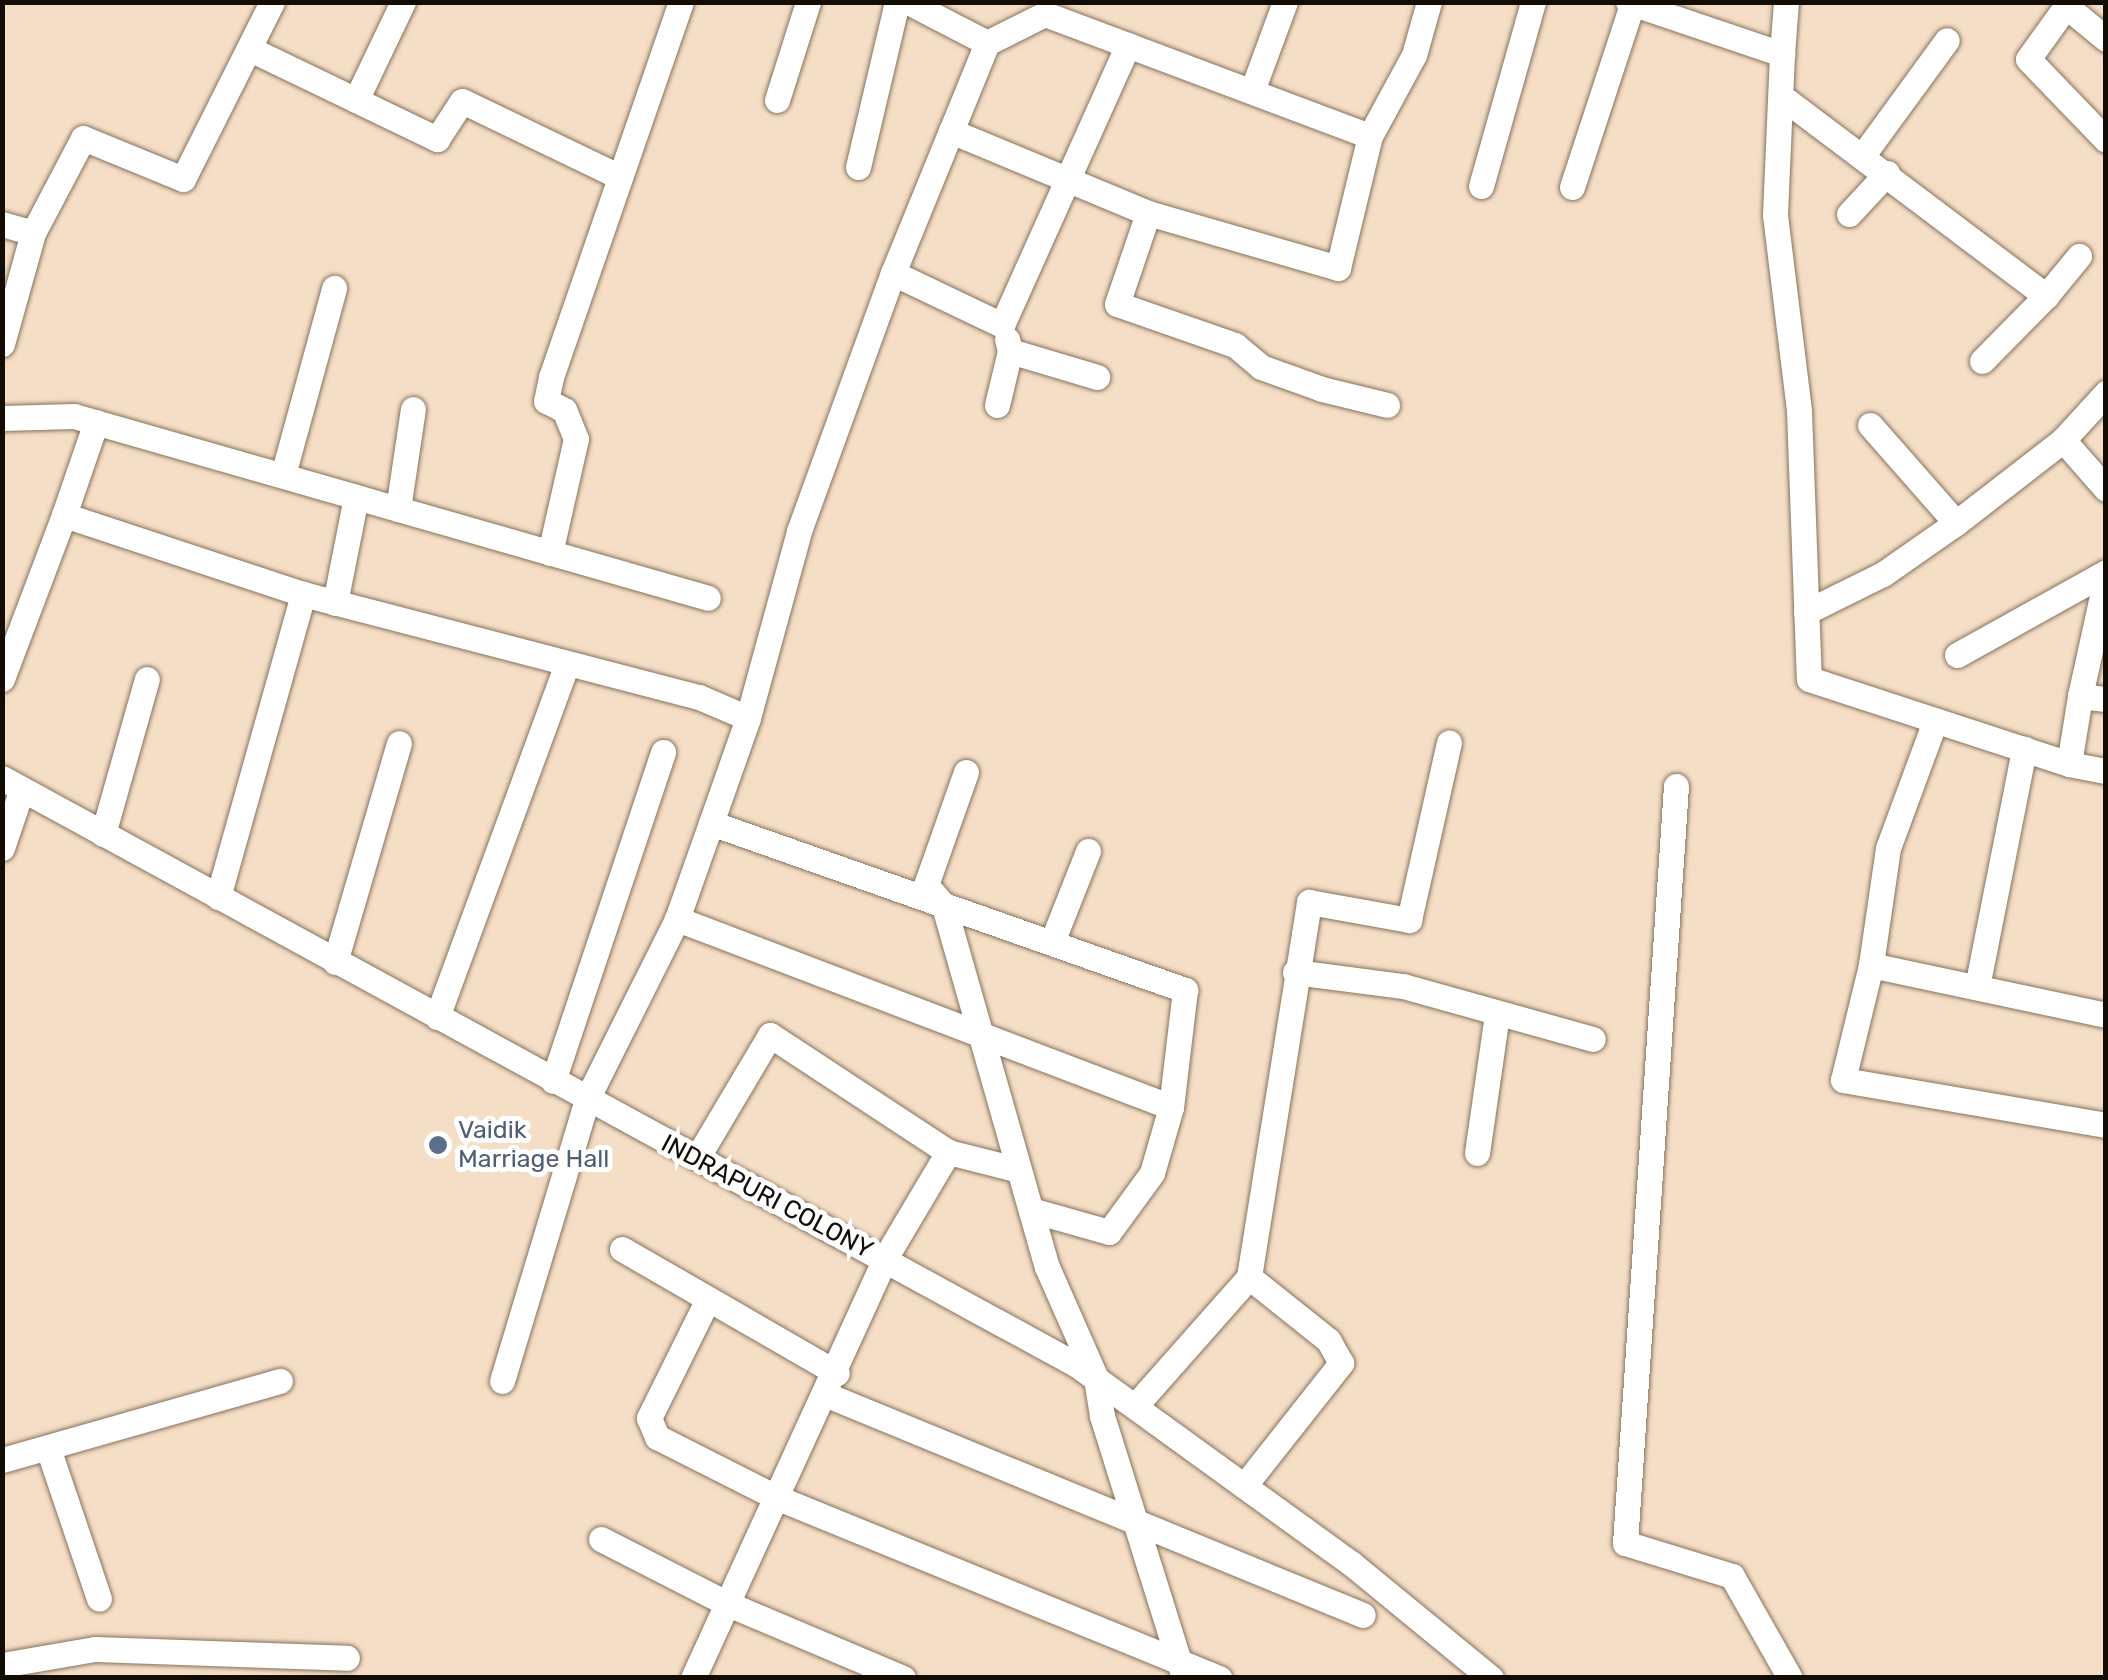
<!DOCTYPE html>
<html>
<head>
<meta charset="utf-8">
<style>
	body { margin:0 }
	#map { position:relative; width:2108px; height:1680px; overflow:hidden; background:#f5dec6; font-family:Rubik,sans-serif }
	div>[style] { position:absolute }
	.roads { filter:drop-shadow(0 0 2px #86725c) drop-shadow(0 0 2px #86725c) }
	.minor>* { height:25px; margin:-12.5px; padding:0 12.5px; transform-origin:12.5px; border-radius:12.5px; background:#fff }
	.dots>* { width:28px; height:28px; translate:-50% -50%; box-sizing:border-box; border:5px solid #fff; border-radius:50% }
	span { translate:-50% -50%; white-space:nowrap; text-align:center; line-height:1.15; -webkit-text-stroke:10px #fff; paint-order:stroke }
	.service-label { font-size:25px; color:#4e5e75 }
	.left { translate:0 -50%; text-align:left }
	.street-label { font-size:25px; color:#140d05 }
	.frame { position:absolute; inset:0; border:5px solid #140d05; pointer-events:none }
</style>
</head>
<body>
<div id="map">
	<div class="roads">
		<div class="minor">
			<div style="left:908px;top:2px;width:89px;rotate:27.4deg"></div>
			<div style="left:987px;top:43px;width:65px;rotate:-26.6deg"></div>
			<div style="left:1045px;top:14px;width:347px;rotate:20.6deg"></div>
			<div style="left:1370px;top:136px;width:92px;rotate:-61.5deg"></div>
			<div style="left:1414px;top:55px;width:55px;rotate:-74.2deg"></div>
			<div style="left:1628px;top:2px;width:163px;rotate:18.7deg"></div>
			<div style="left:1782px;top:54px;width:161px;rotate:92.5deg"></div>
			<div style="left:1775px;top:215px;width:197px;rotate:83deg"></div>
			<div style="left:1799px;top:411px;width:268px;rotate:87.9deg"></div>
			<div style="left:1809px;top:679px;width:274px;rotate:18.1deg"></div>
			<div style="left:2069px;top:764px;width:69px;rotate:-80.8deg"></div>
			<div style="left:2080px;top:696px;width:26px;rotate:7deg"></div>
			<div style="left:2069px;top:2px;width:70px;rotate:125.7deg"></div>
			<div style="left:2028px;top:59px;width:112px;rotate:46.1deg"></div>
			<div style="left:2066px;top:6px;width:52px;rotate:39.5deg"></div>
			<div style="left:987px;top:43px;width:95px;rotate:112.2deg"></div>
			<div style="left:951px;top:131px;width:213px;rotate:22.6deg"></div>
			<div style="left:1148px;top:213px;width:198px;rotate:16.1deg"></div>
			<div style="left:1338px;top:268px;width:136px;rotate:-76.4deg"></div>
			<div style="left:250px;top:49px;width:208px;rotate:25.7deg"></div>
			<div style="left:437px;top:139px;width:45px;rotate:-56.7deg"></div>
			<div style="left:462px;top:101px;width:175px;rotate:25.7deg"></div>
			<div style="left:1782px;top:54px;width:52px;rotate:-85.6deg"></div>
			<div style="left:1252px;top:91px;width:95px;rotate:-69.7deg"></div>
			<div style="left:1782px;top:97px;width:331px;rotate:37deg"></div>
			<div style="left:2046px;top:296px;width:52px;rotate:-50.5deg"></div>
			<div style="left:356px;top:100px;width:109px;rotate:-64.4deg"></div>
			<div style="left:777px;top:100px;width:103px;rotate:-72.4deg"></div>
			<div style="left:1863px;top:155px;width:142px;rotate:-53.9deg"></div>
			<div style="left:858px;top:167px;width:170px;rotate:-76.7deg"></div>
			<div style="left:1481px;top:186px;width:191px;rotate:-74.2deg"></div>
			<div style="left:1572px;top:187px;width:193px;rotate:-71.8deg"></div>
			<div style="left:1148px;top:213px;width:96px;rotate:108.8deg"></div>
			<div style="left:1117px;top:304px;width:125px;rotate:19.2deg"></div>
			<div style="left:1235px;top:345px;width:34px;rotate:40deg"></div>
			<div style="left:1261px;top:367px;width:65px;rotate:19.8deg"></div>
			<div style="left:1322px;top:389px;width:67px;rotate:13.8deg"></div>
			<div style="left:1849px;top:214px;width:56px;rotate:-47.2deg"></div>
			<div style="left:2px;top:224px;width:32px;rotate:16deg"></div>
			<div style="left:893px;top:273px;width:153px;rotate:-67.8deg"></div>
			<div style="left:2px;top:344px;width:115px;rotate:-74.4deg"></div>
			<div style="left:33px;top:233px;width:107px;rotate:-62.2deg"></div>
			<div style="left:83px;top:138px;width:108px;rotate:22.3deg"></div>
			<div style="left:183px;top:179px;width:198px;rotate:-63.3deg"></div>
			<div style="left:1010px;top:351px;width:91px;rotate:16.6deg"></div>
			<div style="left:1982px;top:361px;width:91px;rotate:-45.4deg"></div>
			<div style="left:997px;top:405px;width:56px;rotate:-76.5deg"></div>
			<div style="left:1010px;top:351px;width:12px;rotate:-104deg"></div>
			<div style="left:2px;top:418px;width:72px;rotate:-1.6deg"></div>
			<div style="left:74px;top:416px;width:293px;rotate:16deg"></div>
			<div style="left:356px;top:497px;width:108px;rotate:101.2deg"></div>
			<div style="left:96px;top:422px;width:98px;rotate:109deg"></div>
			<div style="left:64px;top:515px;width:252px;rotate:18.3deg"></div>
			<div style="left:1870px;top:425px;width:130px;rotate:48.7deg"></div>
			<div style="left:2063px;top:440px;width:65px;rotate:48.7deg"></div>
			<div style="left:283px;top:475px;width:194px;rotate:-74.7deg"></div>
			<div style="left:356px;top:497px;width:366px;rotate:16deg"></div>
			<div style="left:398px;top:509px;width:101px;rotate:-81.5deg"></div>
			<div style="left:550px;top:553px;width:117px;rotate:-77.2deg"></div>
			<div style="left:576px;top:439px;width:31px;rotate:-112deg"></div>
			<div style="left:564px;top:410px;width:20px;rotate:-153deg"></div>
			<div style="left:546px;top:401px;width:25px;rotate:-78deg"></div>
			<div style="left:551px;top:377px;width:397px;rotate:-70.9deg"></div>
			<div style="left:1806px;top:612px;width:86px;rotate:-26.3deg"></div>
			<div style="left:1883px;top:574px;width:89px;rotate:-34.9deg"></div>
			<div style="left:1956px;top:523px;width:135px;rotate:-37.8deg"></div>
			<div style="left:2063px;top:440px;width:64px;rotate:-47.5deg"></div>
			<div style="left:1957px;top:655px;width:171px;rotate:-29.1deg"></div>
			<div style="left:2px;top:679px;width:175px;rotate:-69.3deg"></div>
			<div style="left:2080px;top:696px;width:121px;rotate:-77.6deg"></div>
			<div style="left:748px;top:718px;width:194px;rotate:-74.7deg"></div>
			<div style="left:799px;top:531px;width:275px;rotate:-70deg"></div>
			<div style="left:893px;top:273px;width:121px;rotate:25.5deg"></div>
			<div style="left:1002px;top:325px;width:307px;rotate:-65.8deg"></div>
			<div style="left:1935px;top:721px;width:135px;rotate:110.3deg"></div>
			<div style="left:1888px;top:848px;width:118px;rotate:98.3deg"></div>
			<div style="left:1871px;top:965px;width:118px;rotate:103.7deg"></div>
			<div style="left:1843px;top:1080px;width:267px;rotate:9.7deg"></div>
			<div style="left:2069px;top:764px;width:38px;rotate:11deg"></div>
			<div style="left:966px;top:772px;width:120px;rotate:109.5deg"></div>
			<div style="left:926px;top:885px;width:28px;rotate:49deg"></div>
			<div style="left:944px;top:906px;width:375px;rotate:74.1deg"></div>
			<div style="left:1047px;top:1267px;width:121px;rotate:66.2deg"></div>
			<div style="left:1096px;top:1378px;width:38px;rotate:81deg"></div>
			<div style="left:1102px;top:1416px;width:275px;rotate:72.6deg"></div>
			<div style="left:2px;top:778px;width:1225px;rotate:28.64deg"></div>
			<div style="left:1077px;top:1365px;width:339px;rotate:35.9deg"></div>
			<div style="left:1352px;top:1564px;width:180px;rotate:39.4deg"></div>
			<div style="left:1676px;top:786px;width:759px;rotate:93.85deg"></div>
			<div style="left:1625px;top:1543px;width:112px;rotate:17.1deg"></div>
			<div style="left:1732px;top:1576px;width:117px;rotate:60.4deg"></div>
			<div style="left:103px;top:834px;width:161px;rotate:-74.2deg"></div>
			<div style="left:2px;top:848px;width:62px;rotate:-71.3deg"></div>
			<div style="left:218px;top:897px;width:315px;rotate:-74.3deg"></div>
			<div style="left:303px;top:594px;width:409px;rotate:14.6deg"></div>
			<div style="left:699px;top:697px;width:53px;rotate:23.2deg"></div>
			<div style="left:748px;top:718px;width:111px;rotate:109.4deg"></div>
			<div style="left:711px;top:823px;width:503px;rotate:19.41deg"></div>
			<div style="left:1185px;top:990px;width:118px;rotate:96.8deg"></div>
			<div style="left:1171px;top:1107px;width:529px;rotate:-159.16deg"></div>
			<div style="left:677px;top:919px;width:102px;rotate:-70.5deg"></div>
			<div style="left:1052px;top:942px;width:98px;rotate:-68.4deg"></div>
			<div style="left:335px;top:962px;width:228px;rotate:-73.7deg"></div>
			<div style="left:1871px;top:965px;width:240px;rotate:12deg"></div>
			<div style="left:1295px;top:972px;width:109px;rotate:7.4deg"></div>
			<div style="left:1403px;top:986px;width:197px;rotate:15.6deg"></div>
			<div style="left:1977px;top:987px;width:243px;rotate:-78.8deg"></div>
			<div style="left:437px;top:1017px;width:374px;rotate:-69.8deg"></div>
			<div style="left:553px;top:1081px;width:347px;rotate:-71.5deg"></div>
			<div style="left:1477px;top:1153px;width:140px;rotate:-81.8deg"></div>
			<div style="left:697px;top:1158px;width:143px;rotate:-59.3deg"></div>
			<div style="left:770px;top:1035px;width:213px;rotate:33.3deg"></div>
			<div style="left:948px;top:1152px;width:73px;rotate:14.2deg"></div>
			<div style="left:1031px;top:1210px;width:81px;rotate:15.8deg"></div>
			<div style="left:1109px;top:1232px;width:73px;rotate:-53.9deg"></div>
			<div style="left:1152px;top:1173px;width:69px;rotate:-73.9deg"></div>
			<div style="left:622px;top:1249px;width:248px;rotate:30deg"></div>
			<div style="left:708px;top:1299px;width:133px;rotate:116.4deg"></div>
			<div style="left:649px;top:1418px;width:21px;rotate:67deg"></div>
			<div style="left:657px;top:1437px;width:136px;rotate:26.8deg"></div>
			<div style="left:778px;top:1498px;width:477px;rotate:22.2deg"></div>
			<div style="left:502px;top:1381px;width:295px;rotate:-73.2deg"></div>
			<div style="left:587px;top:1099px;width:201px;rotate:-63.4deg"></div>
			<div style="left:827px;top:1395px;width:579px;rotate:22.32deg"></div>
			<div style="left:1135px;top:1406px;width:172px;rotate:-48.5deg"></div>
			<div style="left:1249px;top:1277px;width:380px;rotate:-80.9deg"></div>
			<div style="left:1309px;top:902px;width:102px;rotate:10.2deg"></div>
			<div style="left:1409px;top:920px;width:182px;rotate:-77.3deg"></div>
			<div style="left:48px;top:1448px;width:159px;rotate:71.3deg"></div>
			<div style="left:2px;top:1460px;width:289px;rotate:-15.9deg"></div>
			<div style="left:1244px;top:1486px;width:157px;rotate:-51.7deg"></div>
			<div style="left:1341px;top:1363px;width:26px;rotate:-119deg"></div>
			<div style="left:1328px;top:1340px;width:101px;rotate:-141.4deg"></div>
			<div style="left:601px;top:1539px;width:143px;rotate:27.1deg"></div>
			<div style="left:728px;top:1604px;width:190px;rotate:22.9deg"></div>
			<div style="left:2px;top:1665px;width:94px;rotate:-9.8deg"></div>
			<div style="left:95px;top:1649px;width:252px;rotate:2deg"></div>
			<div style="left:693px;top:1678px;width:460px;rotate:-65.4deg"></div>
			<div style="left:884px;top:1260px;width:126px;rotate:-59.3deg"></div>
		</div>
	</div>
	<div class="dots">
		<div style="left:438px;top:1145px;background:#5c6f8a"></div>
	</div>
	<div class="service-label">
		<span class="left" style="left:458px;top:1145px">Vaidik<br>Marriage Hall</span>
	</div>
	<div class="street-label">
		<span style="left:767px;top:1197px;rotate:28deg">INDRAPURI COLONY</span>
	</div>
	<div class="frame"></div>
</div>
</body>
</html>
